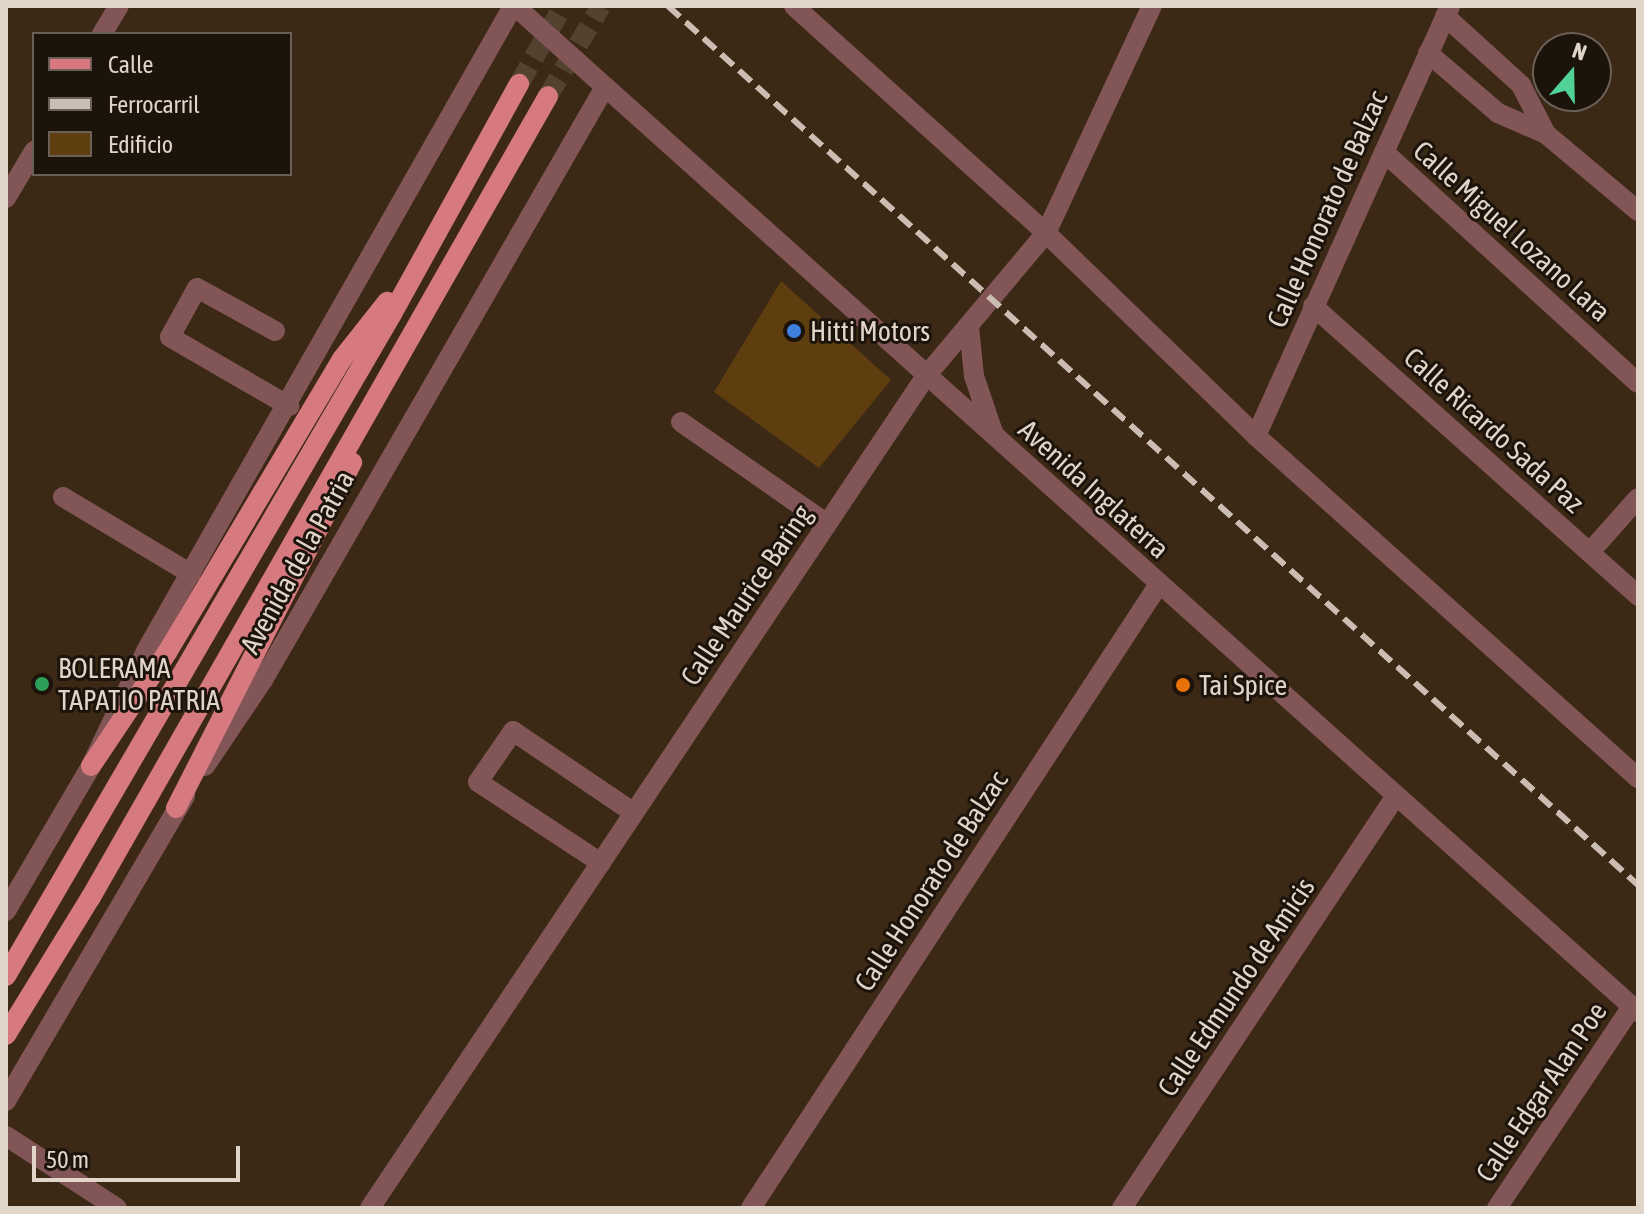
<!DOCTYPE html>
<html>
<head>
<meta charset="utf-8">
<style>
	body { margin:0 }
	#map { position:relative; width:1644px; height:1214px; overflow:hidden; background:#3b2815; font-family:"Asap Condensed",sans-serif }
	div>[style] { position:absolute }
	.building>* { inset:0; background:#5e3e0e }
	.major-tunnel>* { height:20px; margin-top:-10px; transform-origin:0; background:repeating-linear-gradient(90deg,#544230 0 20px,transparent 0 30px) }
	.minor>* { height:20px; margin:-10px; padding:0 10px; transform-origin:10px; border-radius:10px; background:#825556 }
	.major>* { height:20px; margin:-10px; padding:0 10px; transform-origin:10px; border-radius:10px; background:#d67a7f }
	.rail>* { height:6px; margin-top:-3px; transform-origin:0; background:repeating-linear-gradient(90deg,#cbbdb1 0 16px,transparent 0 24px) }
	.dots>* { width:22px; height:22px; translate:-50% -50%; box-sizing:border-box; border:4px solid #1c130b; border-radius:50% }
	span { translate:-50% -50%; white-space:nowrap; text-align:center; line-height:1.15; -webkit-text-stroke:6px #1c130b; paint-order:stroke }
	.street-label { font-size:28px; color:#e1d4c9 }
	.poi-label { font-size:28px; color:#e1d4c9 }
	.left { translate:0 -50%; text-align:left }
	.frame { position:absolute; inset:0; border:8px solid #e1d4c9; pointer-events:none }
	.legend { position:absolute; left:32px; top:32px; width:260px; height:144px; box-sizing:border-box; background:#1c130b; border:2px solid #6b6057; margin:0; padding:10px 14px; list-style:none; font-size:24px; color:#e1d4c9 }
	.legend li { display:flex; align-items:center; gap:16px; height:40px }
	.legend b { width:40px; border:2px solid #6b6057 }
	.north { position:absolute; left:1532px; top:32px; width:80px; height:80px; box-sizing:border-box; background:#1c130b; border:2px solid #6b6057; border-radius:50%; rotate:20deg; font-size:22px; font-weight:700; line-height:32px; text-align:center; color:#e1d4c9 }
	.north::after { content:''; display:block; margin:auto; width:28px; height:36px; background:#51d398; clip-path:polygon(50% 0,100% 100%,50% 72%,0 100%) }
	.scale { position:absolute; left:32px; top:1146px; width:208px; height:36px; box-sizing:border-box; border:4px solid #e1d4c9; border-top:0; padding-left:10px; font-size:24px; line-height:28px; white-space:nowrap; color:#e1d4c9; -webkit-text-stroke:6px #1c130b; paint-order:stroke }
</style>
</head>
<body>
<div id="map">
	<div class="building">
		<div style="clip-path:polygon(781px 281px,891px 380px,819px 468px,714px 392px)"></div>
	</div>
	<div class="major-tunnel">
		<div style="left:519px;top:84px;width:90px;rotate:-60.6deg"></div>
		<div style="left:548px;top:96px;width:104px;rotate:-59.5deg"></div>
	</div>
	<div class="minor">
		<div style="left:515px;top:6px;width:1508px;rotate:41.85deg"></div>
		<div style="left:794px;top:6px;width:339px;rotate:42deg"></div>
		<div style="left:1046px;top:233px;width:292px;rotate:44deg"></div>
		<div style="left:1256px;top:436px;width:513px;rotate:41.84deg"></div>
		<div style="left:1445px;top:16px;width:103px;rotate:42.2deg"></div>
		<div style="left:1521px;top:85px;width:55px;rotate:63deg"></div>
		<div style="left:102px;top:34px;width:33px;rotate:-59deg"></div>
		<div style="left:1428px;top:53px;width:92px;rotate:40.6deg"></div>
		<div style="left:1498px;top:113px;width:52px;rotate:23.6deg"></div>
		<div style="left:1546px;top:134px;width:120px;rotate:39.9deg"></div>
		<div style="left:1384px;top:152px;width:343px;rotate:42.3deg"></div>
		<div style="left:6px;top:198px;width:55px;rotate:-59.2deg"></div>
		<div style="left:1313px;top:306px;width:436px;rotate:41.7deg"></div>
		<div style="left:969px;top:326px;width:50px;rotate:84.3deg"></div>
		<div style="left:974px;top:376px;width:59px;rotate:71.3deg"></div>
		<div style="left:275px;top:331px;width:89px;rotate:-151.1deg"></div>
		<div style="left:197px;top:288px;width:56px;rotate:118.9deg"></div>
		<div style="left:170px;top:337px;width:138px;rotate:30.1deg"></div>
		<div style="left:681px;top:422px;width:178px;rotate:34.9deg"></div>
		<div style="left:1256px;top:436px;width:472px;rotate:-65.7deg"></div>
		<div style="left:63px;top:497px;width:149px;rotate:31deg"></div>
		<div style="left:1590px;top:552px;width:72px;rotate:-48.4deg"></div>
		<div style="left:205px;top:766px;width:104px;rotate:-56deg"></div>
		<div style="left:263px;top:680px;width:685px;rotate:-60.03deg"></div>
		<div style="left:601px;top:863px;width:147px;rotate:-146.6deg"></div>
		<div style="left:478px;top:782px;width:62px;rotate:-55.5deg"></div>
		<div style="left:513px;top:731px;width:146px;rotate:34.1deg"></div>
		<div style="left:6px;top:911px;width:168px;rotate:-59.6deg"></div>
		<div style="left:91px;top:766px;width:127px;rotate:-64.4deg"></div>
		<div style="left:146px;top:651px;width:742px;rotate:-60.36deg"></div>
		<div style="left:6px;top:1101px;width:354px;rotate:-59.6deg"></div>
		<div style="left:6px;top:1136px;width:132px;rotate:33deg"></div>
		<div style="left:370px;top:1208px;width:1001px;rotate:-56.25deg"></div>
		<div style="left:926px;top:376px;width:187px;rotate:-50deg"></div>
		<div style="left:1046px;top:233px;width:251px;rotate:-65deg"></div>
		<div style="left:751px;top:1208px;width:746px;rotate:-56.82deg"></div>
		<div style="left:1122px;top:1208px;width:495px;rotate:-56.4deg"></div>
		<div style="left:1497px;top:1208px;width:243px;rotate:-56.2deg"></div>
	</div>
	<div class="major">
		<div style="left:91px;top:766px;width:138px;rotate:-56.2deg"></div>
		<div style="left:168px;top:651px;width:340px;rotate:-59.2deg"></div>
		<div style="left:342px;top:359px;width:73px;rotate:-51.7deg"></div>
		<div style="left:176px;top:808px;width:388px;rotate:-63deg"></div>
		<div style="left:6px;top:976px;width:766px;rotate:-59.75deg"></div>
		<div style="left:392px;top:314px;width:263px;rotate:-61.1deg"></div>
		<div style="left:6px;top:1035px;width:162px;rotate:-58.4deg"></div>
		<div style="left:91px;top:897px;width:922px;rotate:-60.29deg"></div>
	</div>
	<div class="rail">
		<div style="left:668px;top:6px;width:1309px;rotate:42.18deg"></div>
	</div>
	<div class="dots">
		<div style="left:794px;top:331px;background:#3f7fe0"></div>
		<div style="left:42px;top:684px;background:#2e9e5b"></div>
		<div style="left:1183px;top:685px;background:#e8710a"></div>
	</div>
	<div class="street-label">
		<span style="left:1327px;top:209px;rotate:-66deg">Calle Honorato de Balzac</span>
		<span style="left:1512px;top:231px;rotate:42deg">Calle Miguel Lozano Lara</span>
		<span style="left:1494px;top:430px;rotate:42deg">Calle Ricardo Sada Paz</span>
		<span style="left:1094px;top:489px;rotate:42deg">Avenida Inglaterra</span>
		<span style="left:297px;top:562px;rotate:-61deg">Avenida de la Patria</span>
		<span style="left:746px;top:595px;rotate:-56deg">Calle Maurice Baring</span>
		<span style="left:931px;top:881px;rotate:-57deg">Calle Honorato de Balzac</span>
		<span style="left:1236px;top:987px;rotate:-56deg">Calle Edmundo de Amicis</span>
		<span style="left:1541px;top:1092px;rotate:-56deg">Calle Edgar Alan Poe</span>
	</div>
	<div class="poi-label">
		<span class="left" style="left:810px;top:331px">Hitti Motors</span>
		<span class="left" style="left:58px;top:684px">BOLERAMA<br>TAPATIO PATRIA</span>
		<span class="left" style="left:1199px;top:685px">Tai Spice</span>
	</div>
	<div class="frame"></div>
	<ul class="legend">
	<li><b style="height:10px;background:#d67a7f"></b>Calle</li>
	<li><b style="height:10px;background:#cbbdb1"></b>Ferrocarril</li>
	<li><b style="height:22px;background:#5e3e0e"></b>Edificio</li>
	</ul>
	<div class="north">N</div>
	<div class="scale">50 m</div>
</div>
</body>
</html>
